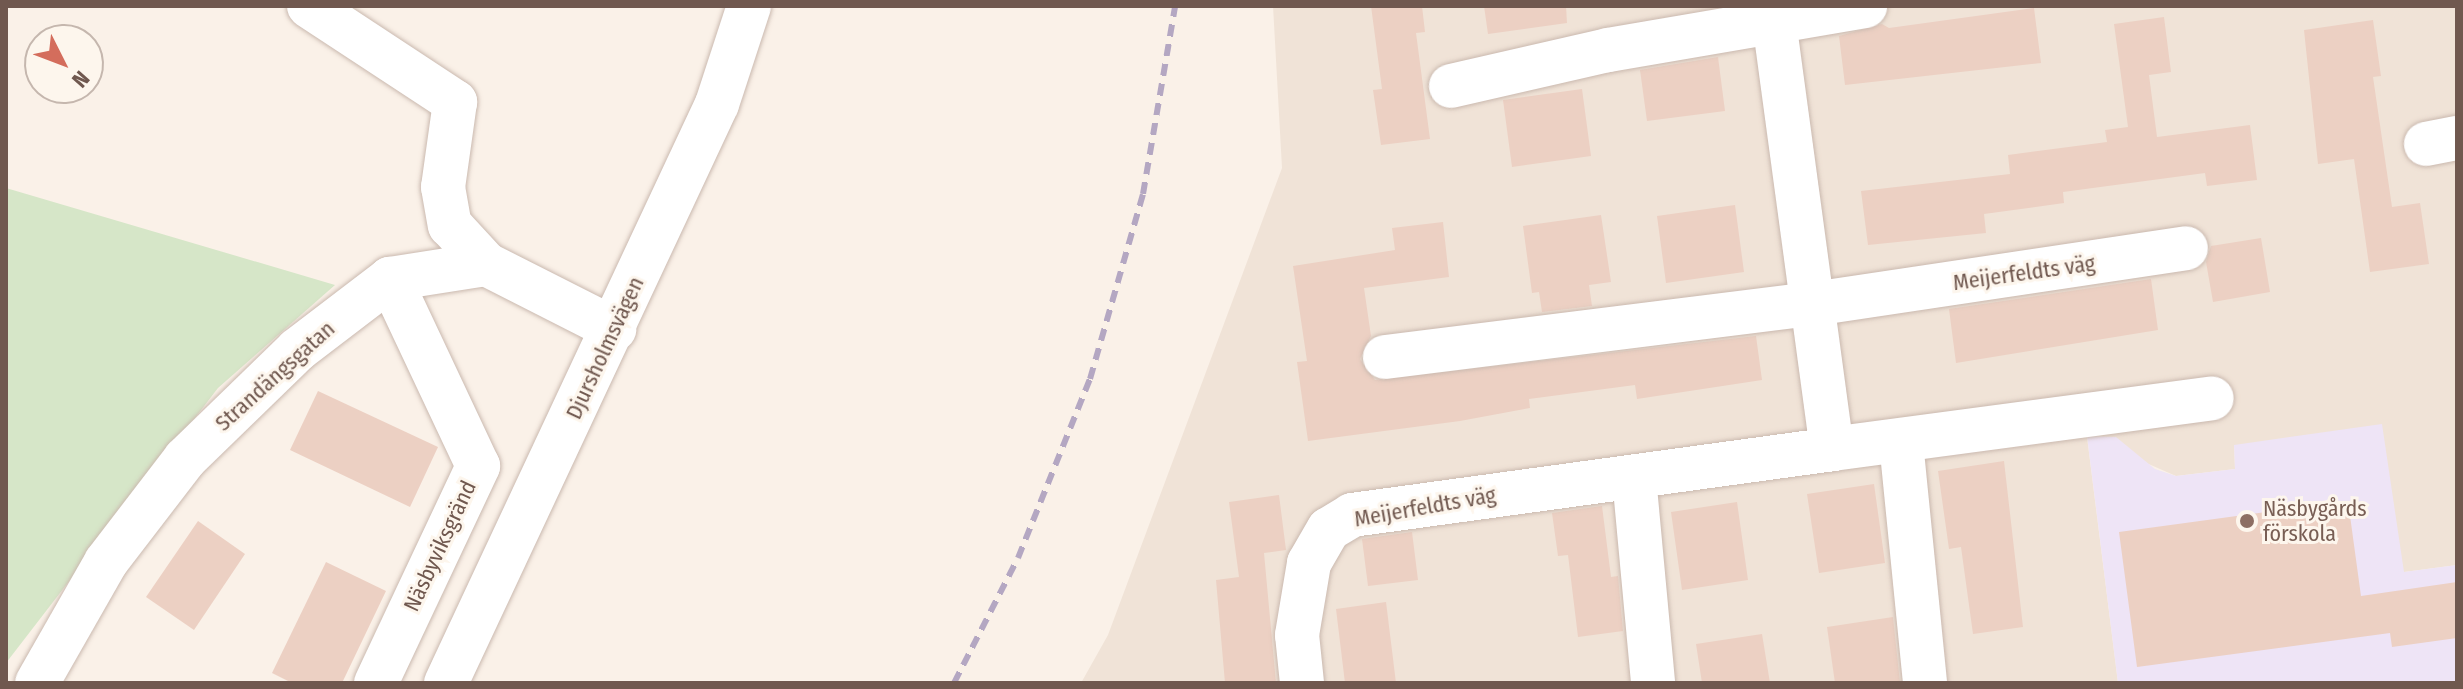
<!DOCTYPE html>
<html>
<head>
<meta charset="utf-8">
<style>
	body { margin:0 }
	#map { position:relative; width:2463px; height:689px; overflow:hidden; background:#faf1e8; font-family:"Fira Sans Condensed",sans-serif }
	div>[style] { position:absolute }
	.residential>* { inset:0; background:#f0e3d7 }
	.education>* { inset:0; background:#eee4f6 }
	.green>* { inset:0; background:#d6e6c8 }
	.building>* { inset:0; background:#ecd0c3 }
	.roads { filter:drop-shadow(0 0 2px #cab9af) drop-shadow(0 0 2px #cab9af) }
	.minor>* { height:44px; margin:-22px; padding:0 22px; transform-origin:22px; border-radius:22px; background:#fff }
	.rail>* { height:6px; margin-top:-3px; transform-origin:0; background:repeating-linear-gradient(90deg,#b4a7c2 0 12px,transparent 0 20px) }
	.dots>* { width:22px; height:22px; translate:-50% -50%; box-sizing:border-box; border:4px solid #fdf6ed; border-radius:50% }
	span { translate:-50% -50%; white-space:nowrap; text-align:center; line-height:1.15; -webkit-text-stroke:6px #fdf6ed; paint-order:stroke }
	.street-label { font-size:22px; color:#70584f }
	.education-label { font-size:22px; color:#785e54 }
	.left { translate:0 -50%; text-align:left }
	.frame { position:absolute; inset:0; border:8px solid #70584f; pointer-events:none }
	.north { position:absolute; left:24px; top:24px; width:80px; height:80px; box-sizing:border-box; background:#fdf6ed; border:2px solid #c5b7ae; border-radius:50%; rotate:132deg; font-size:22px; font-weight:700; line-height:32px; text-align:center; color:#70584f }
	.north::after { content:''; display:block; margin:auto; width:28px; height:36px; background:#d46d5c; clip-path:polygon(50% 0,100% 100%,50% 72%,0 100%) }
</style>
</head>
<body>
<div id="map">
	<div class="residential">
		<div style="clip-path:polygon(1273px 6px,2457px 6px,2457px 565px,2404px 572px,2234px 445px,2235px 469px,2176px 476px,2087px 437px,2118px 683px,1081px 683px,1108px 635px,1282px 168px)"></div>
	</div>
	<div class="education">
		<div style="clip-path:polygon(2382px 424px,2404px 572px,2457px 565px,2457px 683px,2118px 683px,2087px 436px,2116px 437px,2155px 469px,2176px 476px,2235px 469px,2234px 445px)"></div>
	</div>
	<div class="green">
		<div style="clip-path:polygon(6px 188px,335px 285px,218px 388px,6px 663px)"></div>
	</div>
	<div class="building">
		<div style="clip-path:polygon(1371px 6px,1422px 6px,1425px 32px,1416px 33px,1430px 139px,1381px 145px,1373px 90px,1382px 89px)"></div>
		<div style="clip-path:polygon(1484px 6px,1566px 6px,1567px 23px,1488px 34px)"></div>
		<div style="clip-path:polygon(2034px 8px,2041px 63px,1845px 85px,1839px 36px,1882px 24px,1889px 28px)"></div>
		<div style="clip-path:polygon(2164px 17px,2171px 72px,2149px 75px,2157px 137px,2250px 125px,2257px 180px,2207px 186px,2205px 173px,2063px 192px,2064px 203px,1984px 214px,1986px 233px,1868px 245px,1861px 191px,2010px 174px,2008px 155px,2107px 142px,2105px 130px,2128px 127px,2114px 24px)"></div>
		<div style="clip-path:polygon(2373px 20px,2381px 76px,2373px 77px,2392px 207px,2420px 203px,2429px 264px,2370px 272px,2354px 159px,2318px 164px,2304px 30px)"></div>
		<div style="clip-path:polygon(1718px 57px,1725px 111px,1647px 121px,1640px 70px)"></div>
		<div style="clip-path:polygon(1582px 89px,1591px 156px,1512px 167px,1503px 100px)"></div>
		<div style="clip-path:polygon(1735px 205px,1744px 272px,1666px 283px,1657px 216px)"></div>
		<div style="clip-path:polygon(1601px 215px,1611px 282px,1589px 285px,1592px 306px,1542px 312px,1539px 292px,1532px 293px,1523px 226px)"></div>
		<div style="clip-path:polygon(1443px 222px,1449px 277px,1364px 288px,1371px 336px,1360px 359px,1375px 380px,1756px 336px,1762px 380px,1637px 399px,1635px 385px,1529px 399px,1530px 408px,1460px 421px,1308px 441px,1297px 362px,1307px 361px,1293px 266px,1395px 250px,1392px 228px)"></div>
		<div style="clip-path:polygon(2261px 238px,2270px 292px,2213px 302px,2206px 262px,2211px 246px)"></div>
		<div style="clip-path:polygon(2151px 279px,2158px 330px,1956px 363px,1949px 309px)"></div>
		<div style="clip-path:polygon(318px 391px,438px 447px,410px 507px,290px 450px)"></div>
		<div style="clip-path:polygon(2004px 461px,2023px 627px,1973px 634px,1961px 547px,1949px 549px,1938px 471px)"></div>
		<div style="clip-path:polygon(1874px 484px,1885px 563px,1819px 573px,1807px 494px)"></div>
		<div style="clip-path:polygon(1279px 495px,1286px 550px,1264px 553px,1276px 683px,1225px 683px,1216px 580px,1239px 577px,1229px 502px)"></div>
		<div style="clip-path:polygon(2348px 501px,2361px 596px,2457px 582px,2457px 638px,2392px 647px,2390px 633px,2137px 667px,2119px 532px)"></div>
		<div style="clip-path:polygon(1737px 502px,1748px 580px,1682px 590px,1671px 512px)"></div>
		<div style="clip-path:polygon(1602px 506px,1611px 577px,1618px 576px,1623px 631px,1578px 637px,1568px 555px,1558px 556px,1552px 513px)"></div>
		<div style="clip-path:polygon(198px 521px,245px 554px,194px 630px,146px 597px)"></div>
		<div style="clip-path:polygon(1412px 532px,1418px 580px,1368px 586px,1362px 539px)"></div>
		<div style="clip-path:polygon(326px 562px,386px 591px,342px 683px,292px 683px,272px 673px)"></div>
		<div style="clip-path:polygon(1386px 602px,1396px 683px,1345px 683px,1336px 609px)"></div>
		<div style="clip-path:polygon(1893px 617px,1900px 683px,1835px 683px,1827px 627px)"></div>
		<div style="clip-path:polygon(1762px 634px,1770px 683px,1702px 683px,1696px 644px)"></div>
	</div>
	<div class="roads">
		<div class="minor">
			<div style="left:309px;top:6px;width:175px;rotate:33.3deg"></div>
			<div style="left:455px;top:102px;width:86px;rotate:98deg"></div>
			<div style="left:443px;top:187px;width:39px;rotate:80deg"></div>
			<div style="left:450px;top:225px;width:53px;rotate:47.3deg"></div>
			<div style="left:1772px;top:6px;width:447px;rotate:82.3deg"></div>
			<div style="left:1832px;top:449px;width:383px;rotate:-7.6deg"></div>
			<div style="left:1451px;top:86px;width:161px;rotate:-12.9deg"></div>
			<div style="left:1608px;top:50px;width:261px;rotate:-9.7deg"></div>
			<div style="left:2426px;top:144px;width:32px;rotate:-11deg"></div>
			<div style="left:1385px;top:357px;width:431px;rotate:-7.1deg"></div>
			<div style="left:1813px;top:304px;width:377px;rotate:-8.5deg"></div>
			<div style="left:1901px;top:442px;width:242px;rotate:84.3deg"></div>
			<div style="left:1634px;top:477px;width:207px;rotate:84.7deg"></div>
			<div style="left:37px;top:683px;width:139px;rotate:-60.3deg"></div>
			<div style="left:106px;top:562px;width:130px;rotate:-52.5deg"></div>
			<div style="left:185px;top:459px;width:156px;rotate:-44.2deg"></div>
			<div style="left:297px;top:350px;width:117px;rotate:-37.4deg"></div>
			<div style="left:390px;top:279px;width:97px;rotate:-8.9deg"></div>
			<div style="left:486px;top:264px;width:144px;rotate:26.9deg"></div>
			<div style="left:376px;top:683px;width:240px;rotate:-64.8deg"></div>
			<div style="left:478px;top:466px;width:207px;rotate:-115.2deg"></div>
			<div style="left:446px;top:683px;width:639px;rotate:-64.92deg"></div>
			<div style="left:717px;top:104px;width:103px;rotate:-71.9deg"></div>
			<div style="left:1302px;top:683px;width:48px;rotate:-95.9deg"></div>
			<div style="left:1297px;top:635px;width:73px;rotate:-80.5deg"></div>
			<div style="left:1309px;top:563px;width:39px;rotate:-60deg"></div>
			<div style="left:1329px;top:529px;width:27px;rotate:-31deg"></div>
			<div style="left:1352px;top:515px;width:485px;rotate:-7.8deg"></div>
		</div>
	</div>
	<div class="rail">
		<div style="left:954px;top:683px;width:140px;rotate:-62.9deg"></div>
		<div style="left:1018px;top:558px;width:193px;rotate:-68.1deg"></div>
		<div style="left:1090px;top:379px;width:192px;rotate:-74deg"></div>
		<div style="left:1143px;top:194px;width:191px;rotate:-80.3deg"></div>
	</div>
	<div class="dots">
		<div style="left:2247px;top:521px;background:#8d6e63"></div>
	</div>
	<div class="street-label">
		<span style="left:2024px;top:273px;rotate:-8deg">Meijerfeldts väg</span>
		<span style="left:605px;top:348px;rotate:-65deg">Djursholmsvägen</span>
		<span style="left:275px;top:376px;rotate:-42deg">Strandängsgatan</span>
		<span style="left:1425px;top:507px;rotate:-10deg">Meijerfeldts väg</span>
		<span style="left:440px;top:546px;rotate:-65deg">Näsbyviksgränd</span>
	</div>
	<div class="education-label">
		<span class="left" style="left:2263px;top:521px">Näsbygårds<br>förskola</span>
	</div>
	<div class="frame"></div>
	<div class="north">N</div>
</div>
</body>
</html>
